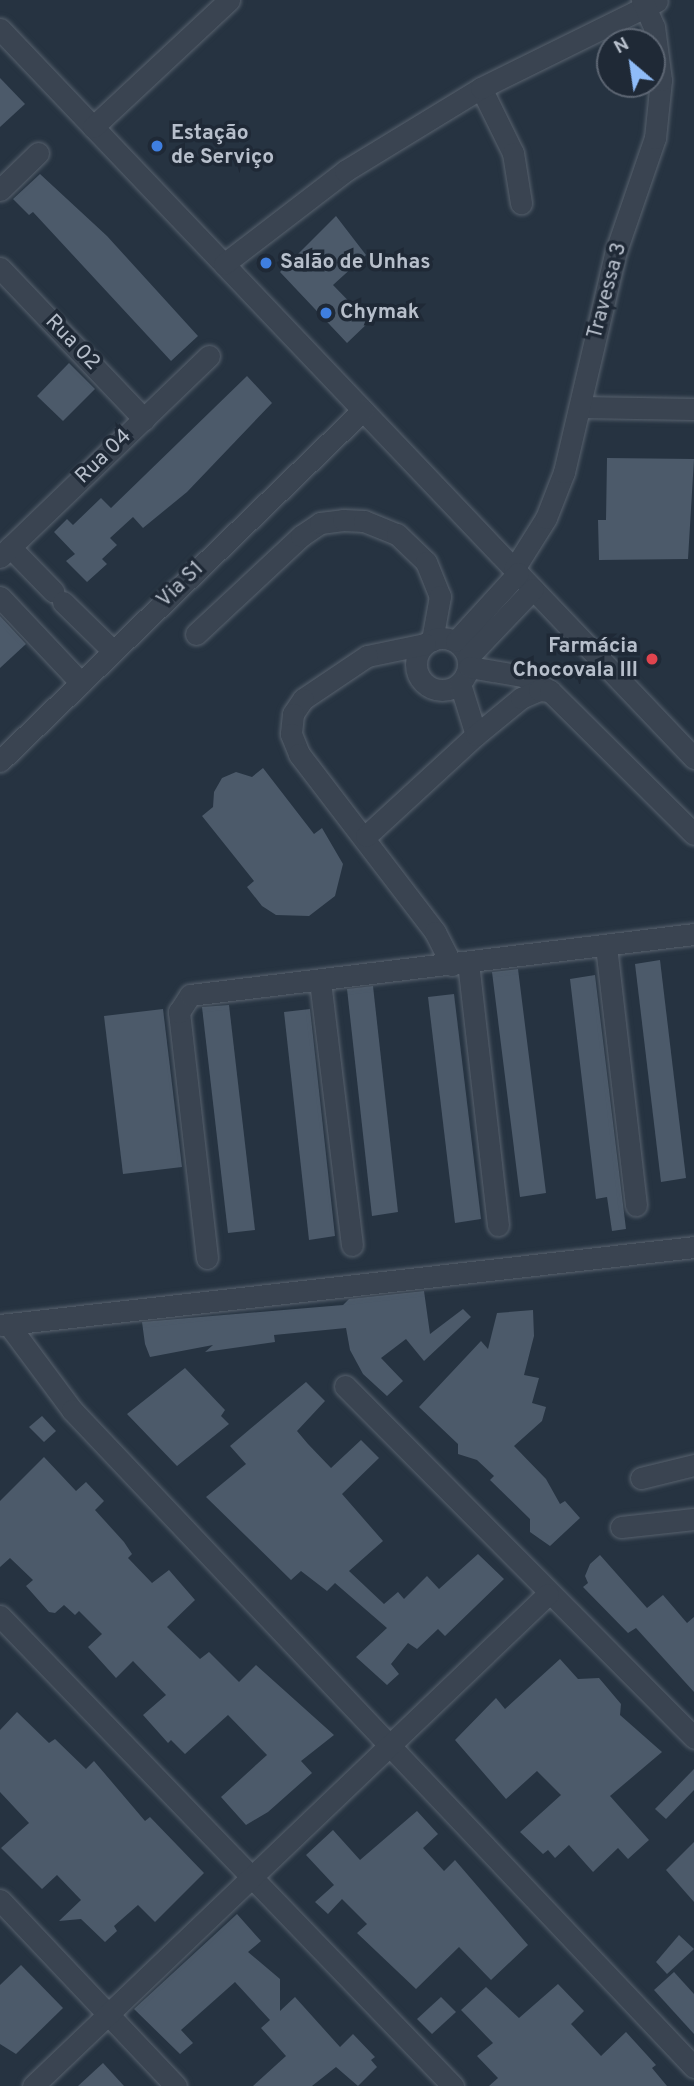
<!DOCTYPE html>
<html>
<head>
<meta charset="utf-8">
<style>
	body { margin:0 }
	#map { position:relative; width:694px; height:2086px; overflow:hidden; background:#263341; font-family:Overpass,sans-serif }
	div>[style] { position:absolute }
	.building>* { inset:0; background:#4c5a6a }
	.roads { filter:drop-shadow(0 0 2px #58626e) drop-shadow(0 0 2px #58626e) }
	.minor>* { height:21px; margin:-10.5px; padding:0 10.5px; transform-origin:10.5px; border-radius:10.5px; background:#3a4451 }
	.minor>.ring { margin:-10.5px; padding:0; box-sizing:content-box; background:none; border:21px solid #3a4451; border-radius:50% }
	.dots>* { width:19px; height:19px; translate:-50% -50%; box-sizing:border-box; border:4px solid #1f2936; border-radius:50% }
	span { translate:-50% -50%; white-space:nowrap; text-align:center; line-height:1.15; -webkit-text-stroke:7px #1f2936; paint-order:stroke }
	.poi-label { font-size:21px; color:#b7bfcb; font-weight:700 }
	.left { translate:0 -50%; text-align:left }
	.right { translate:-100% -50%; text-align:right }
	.street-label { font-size:21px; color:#b7bfcb }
	.north { position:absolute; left:596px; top:28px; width:70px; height:70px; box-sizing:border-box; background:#1f2936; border:2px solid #5c6572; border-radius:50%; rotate:331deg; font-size:19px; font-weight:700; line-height:28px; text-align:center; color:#b7bfcb }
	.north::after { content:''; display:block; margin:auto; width:24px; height:32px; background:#8fbcf8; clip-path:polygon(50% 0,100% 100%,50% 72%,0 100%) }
</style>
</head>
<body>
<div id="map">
	<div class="building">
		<div style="clip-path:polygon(0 78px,25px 104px,0 127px)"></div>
		<div style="clip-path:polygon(40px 174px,107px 236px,198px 336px,171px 361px,33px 212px,29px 215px,13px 199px)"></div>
		<div style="clip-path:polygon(336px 216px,366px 255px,333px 285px,369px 322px,347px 343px,280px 272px)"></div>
		<div style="clip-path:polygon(69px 363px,95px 389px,63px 421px,37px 396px)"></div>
		<div style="clip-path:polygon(247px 376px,272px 403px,187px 492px,143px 528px,133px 517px,110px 538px,117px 545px,102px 559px,107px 564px,87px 582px,66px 561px,75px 554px,54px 532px,67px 519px,73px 525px,101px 498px,111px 508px)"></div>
		<div style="clip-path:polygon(607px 458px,694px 459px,688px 559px,599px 560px,598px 520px,606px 520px)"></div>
		<div style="clip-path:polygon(0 616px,26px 644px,0 668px)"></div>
		<div style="clip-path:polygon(263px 768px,314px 834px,322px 828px,343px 864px,335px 896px,309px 916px,276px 915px,262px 906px,247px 887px,254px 881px,202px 816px,213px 807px,214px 792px,222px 778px,236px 772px,252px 777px)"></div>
		<div style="clip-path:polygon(660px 960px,686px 1178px,661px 1182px,635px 964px)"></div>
		<div style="clip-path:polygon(518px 969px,546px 1193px,520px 1197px,492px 972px)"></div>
		<div style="clip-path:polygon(595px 975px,626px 1229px,612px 1231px,607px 1197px,596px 1199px,570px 979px)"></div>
		<div style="clip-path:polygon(373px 986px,398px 1212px,372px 1216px,347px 989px)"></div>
		<div style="clip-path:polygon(454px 994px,481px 1219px,455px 1223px,428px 997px)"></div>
		<div style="clip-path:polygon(229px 1005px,255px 1230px,228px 1233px,202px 1007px)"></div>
		<div style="clip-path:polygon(163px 1009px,182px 1167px,123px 1174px,104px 1016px)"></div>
		<div style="clip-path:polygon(310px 1009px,335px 1236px,309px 1240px,284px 1012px)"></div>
		<div style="clip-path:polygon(424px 1291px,430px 1334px,463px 1309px,471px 1317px,424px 1361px,406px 1339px,381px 1358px,403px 1381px,387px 1396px,363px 1374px,350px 1350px,346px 1328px,274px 1335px,275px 1342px,205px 1352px,213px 1345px,150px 1357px,145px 1344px,142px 1322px,343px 1305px,349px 1299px)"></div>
		<div style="clip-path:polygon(533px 1310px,534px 1336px,524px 1375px,539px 1378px,532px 1403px,546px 1407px,542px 1421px,514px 1446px,546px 1479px,560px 1504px,565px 1501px,580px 1518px,550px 1546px,530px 1532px,530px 1519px,490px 1480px,494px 1476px,477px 1460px,458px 1454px,458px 1444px,419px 1407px,481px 1341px,488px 1349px,497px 1313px)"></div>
		<div style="clip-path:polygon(185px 1368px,225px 1410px,221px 1416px,229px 1424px,177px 1466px,127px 1414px)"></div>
		<div style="clip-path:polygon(306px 1382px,325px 1401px,297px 1431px,308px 1444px,331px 1468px,361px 1440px,379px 1458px,342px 1494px,383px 1541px,349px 1571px,384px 1604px,398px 1592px,404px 1599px,427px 1576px,439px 1589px,478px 1554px,504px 1579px,445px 1636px,438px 1629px,417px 1649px,408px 1643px,391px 1664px,399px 1674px,387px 1685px,356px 1657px,387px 1628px,335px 1583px,327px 1591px,301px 1571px,291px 1580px,206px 1497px,246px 1464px,230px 1446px)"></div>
		<div style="clip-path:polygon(42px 1416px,56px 1431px,44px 1442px,29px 1427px)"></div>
		<div style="clip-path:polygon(44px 1457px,76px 1491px,86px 1482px,104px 1501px,95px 1510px,124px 1542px,132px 1554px,128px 1558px,152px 1583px,169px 1570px,195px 1600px,167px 1627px,200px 1659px,209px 1652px,239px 1682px,256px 1665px,334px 1735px,301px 1761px,312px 1773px,268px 1812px,246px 1825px,221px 1797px,267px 1755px,228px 1715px,185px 1754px,171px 1740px,168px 1743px,143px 1715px,166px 1695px,133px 1661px,116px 1678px,88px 1647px,102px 1634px,79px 1611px,75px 1615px,64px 1605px,55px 1613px,49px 1612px,26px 1586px,33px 1580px,10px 1558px,0 1567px,0 1501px)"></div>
		<div style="clip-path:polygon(600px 1555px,647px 1608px,663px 1595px,687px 1623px,694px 1617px,694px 1692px,636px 1628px,628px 1633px,583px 1587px,588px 1583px,585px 1576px,590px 1564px)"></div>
		<div style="clip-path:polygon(560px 1659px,578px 1679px,599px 1678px,621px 1704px,620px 1715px,662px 1752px,610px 1796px,649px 1840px,628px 1859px,618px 1848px,593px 1872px,569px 1845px,555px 1858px,548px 1850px,543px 1854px,520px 1832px,561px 1795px,537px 1771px,506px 1799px,455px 1740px,496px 1698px,505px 1709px)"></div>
		<div style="clip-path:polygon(17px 1712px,49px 1743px,55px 1739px,86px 1769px,94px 1761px,145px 1821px,150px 1817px,204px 1873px,155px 1922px,138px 1905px,114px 1926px,117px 1931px,105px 1942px,81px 1919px,59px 1921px,81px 1900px,57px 1875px,42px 1889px,1px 1848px,29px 1823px,0 1792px,0 1730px)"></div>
		<div style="clip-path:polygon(694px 1769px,694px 1790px,666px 1819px,655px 1809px)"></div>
		<div style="clip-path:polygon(417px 1811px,438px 1834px,423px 1848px,444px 1871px,455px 1860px,528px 1945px,491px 1980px,459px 1947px,416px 1989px,357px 1933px,367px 1924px,342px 1899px,328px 1914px,315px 1902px,334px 1885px,306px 1855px,333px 1830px,360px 1860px)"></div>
		<div style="clip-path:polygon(694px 1842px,694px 1902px,666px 1870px)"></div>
		<div style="clip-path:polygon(237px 1914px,261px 1941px,248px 1952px,280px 1979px,280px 2011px,295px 1997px,340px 2047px,353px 2034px,375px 2057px,371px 2060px,377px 2067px,358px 2086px,336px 2067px,312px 2086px,253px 2086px,286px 2056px,261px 2028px,270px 2020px,235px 1982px,181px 2030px,193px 2043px,180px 2054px,134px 2009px)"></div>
		<div style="clip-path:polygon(679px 1935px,694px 1949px,667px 1974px,656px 1962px)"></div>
		<div style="clip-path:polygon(21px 1965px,63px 2008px,16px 2054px,0 2044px,0 1985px)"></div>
		<div style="clip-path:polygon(674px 1972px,694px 1994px,694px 2034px,654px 1990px)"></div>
		<div style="clip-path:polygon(558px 1984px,584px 2011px,571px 2024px,601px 2056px,626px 2032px,656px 2065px,652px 2068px,667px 2086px,489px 2086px,498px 2078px,477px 2056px,493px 2043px,461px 2010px,486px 1987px,519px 2018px)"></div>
		<div style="clip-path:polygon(441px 1997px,456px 2012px,432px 2034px,417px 2019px)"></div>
		<div style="clip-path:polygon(103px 2063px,124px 2086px,78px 2086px)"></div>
	</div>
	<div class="roads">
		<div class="minor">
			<div style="left:0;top:29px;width:1007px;rotate:46.41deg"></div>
			<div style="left:481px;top:88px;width:72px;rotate:63.8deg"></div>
			<div style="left:513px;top:153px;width:51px;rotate:80.9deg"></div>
			<div style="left:93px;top:127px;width:186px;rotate:-43deg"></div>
			<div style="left:0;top:190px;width:53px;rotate:-44.2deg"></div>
			<div style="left:224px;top:264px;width:153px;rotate:-37.5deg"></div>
			<div style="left:345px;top:171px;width:159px;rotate:-31.4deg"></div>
			<div style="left:481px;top:88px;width:196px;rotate:-26.3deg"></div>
			<div style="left:0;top:268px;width:209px;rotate:46.4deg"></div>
			<div style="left:581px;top:407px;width:113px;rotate:1deg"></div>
			<div style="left:10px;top:547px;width:62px;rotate:45.7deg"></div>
			<div style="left:0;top:557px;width:290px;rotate:-43.9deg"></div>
			<div style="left:514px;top:569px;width:60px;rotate:-57.9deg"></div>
			<div style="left:546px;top:518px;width:49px;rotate:-68.6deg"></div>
			<div style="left:564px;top:472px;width:227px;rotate:-76.8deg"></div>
			<div style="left:616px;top:251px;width:120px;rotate:-71deg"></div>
			<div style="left:655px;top:138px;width:58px;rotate:-84.1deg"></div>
			<div style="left:661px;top:80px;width:53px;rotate:-97.5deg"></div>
			<div style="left:654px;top:27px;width:30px;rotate:-114deg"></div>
			<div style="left:0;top:597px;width:118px;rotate:46.7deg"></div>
			<div style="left:63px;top:602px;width:70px;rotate:44.4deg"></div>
			<div style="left:196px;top:634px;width:144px;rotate:-43deg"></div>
			<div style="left:301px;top:536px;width:23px;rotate:-34deg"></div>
			<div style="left:320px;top:523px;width:23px;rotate:-7deg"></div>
			<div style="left:343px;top:520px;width:21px;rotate:3deg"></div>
			<div style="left:364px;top:521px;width:35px;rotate:22deg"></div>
			<div style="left:397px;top:534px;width:40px;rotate:44deg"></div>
			<div style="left:426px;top:562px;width:37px;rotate:68deg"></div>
			<div style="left:440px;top:596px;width:45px;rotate:100.3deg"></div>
			<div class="ring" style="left:416px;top:638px;width:31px;height:31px"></div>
			<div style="left:456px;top:641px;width:92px;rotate:-47.6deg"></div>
			<div style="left:425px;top:644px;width:59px;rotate:168.3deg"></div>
			<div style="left:367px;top:656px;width:77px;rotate:146.1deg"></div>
			<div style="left:303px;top:699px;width:18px;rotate:124deg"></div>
			<div style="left:293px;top:714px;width:20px;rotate:96deg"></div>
			<div style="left:291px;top:734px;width:22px;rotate:68deg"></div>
			<div style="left:299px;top:754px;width:224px;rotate:52.6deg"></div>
			<div style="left:435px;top:932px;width:37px;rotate:63deg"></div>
			<div style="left:468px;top:657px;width:94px;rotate:-46.3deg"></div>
			<div style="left:469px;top:667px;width:55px;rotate:9.5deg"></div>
			<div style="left:523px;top:676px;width:31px;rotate:29deg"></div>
			<div style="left:460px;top:684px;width:53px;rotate:72.6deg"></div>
			<div style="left:0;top:761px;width:505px;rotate:-44.04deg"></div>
			<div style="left:366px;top:836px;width:149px;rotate:-42.6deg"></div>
			<div style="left:476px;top:735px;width:58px;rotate:-39.4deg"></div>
			<div style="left:521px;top:698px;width:20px;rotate:-24deg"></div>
			<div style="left:539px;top:690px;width:11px;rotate:5deg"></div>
			<div style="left:550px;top:691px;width:203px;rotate:44.8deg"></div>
			<div style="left:606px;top:946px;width:261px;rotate:83.4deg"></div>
			<div style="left:468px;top:962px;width:265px;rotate:83.5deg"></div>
			<div style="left:320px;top:981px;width:266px;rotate:83.1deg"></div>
			<div style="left:207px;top:1258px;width:248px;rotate:-96.5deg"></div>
			<div style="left:179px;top:1012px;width:20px;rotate:-57deg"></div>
			<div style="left:190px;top:995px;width:508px;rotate:-6.9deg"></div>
			<div style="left:8px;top:1324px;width:107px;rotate:53.3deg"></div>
			<div style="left:72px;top:1410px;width:905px;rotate:46.57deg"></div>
			<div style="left:0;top:1325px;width:698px;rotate:-6.41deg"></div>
			<div style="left:345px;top:1386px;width:496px;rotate:45.2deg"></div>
			<div style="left:641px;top:1478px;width:55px;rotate:-13.8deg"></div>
			<div style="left:621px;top:1527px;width:73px;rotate:-6.3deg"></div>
			<div style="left:0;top:1616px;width:653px;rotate:46.06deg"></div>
			<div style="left:0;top:1900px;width:256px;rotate:46.6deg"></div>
			<div style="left:33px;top:2086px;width:712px;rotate:-43.69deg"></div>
		</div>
	</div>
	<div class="dots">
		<div style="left:157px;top:146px;background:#3f7fe0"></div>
		<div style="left:266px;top:263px;background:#3f7fe0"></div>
		<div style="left:326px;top:313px;background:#3f7fe0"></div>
		<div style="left:652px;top:659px;background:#e0444e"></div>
	</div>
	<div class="poi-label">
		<span class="left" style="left:171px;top:146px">Estação<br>de Serviço</span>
		<span class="left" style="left:280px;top:263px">Salão de Unhas</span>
		<span class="left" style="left:340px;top:313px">Chymak</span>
		<span class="right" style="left:638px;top:659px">Farmácia<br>Chocovala III</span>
	</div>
	<div class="street-label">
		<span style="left:608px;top:291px;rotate:-75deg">Travessa 3</span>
		<span style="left:72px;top:343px;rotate:46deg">Rua 02</span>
		<span style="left:104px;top:457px;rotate:-44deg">Rua 04</span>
		<span style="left:181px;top:585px;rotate:-44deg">Via S1</span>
	</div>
	<div class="north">N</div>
</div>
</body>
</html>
